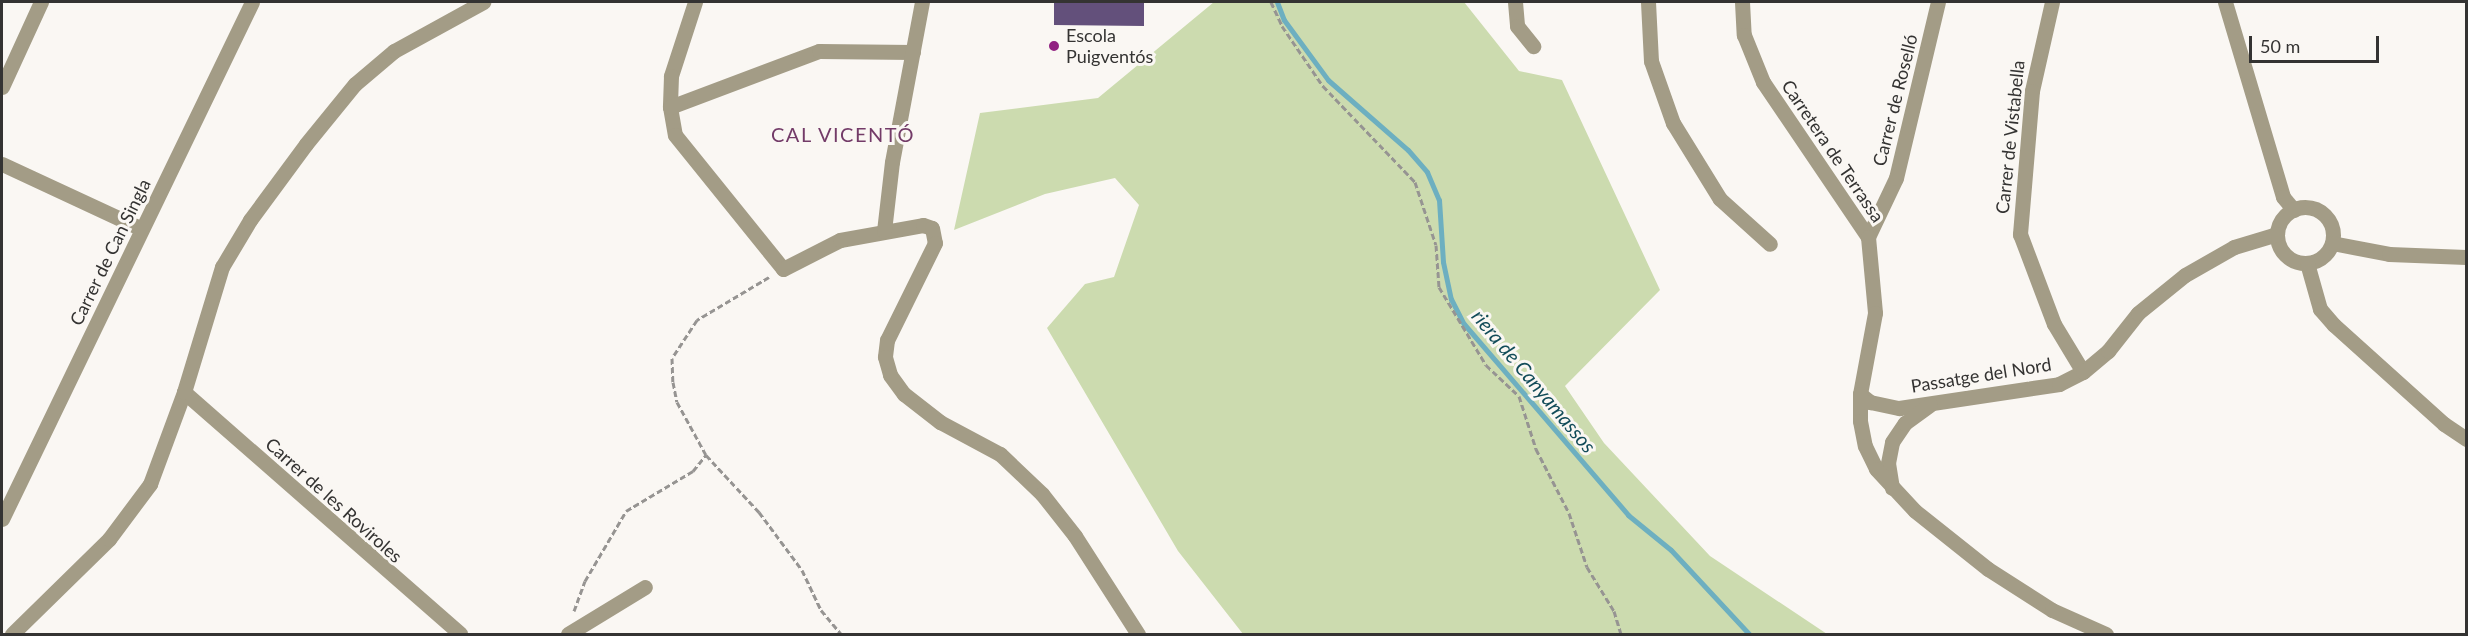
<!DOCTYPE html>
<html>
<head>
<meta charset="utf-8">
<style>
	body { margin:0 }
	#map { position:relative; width:2468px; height:636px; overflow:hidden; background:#faf7f3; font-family:Lato,sans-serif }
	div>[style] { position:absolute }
	.green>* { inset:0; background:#ccdbaf }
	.stream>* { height:5px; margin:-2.5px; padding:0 2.5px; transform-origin:2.5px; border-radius:2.5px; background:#6dafc0 }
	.building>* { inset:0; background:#63507b }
	.path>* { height:3px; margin-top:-1.5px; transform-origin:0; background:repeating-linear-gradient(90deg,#969492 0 6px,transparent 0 9px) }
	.minor>* { height:15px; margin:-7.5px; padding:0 7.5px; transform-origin:7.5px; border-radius:7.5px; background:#a39c86 }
	.minor>.ring { margin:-7.5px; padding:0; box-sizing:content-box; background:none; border:15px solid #a39c86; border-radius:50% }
	.tertiary>* { height:15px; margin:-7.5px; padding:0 7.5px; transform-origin:7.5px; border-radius:7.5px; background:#a39c86 }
	.dots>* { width:16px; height:16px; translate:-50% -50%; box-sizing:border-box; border:3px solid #faf7f3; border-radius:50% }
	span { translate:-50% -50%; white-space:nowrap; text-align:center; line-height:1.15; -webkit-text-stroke:6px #faf7f3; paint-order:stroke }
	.poi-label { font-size:18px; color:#343332 }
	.left { translate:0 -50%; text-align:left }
	.street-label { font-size:18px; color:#343332 }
	.neighbourhood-label { font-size:20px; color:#733b68; letter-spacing:1.5px }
	.water-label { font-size:20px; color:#124c59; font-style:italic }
	.frame { position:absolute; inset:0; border:3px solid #343332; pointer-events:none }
	.scale { position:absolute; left:2249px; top:36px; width:130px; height:27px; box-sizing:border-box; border:3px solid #343332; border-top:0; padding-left:8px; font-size:18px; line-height:21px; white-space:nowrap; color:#343332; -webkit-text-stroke:4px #faf7f3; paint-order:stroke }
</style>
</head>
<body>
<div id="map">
	<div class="green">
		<div style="clip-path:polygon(1214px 2px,1464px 2px,1519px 71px,1562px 80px,1660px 290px,1565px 386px,1604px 443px,1710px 556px,1827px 634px,1243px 634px,1178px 551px,1047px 328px,1085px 284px,1114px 277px,1139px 205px,1115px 178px,1045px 194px,954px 230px,980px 113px,1098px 98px)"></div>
	</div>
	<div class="stream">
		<div style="left:1277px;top:2px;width:19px;rotate:69deg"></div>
		<div style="left:1284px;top:20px;width:74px;rotate:53.7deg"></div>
		<div style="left:1328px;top:80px;width:106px;rotate:41.2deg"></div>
		<div style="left:1408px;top:150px;width:29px;rotate:49deg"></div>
		<div style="left:1427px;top:172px;width:30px;rotate:67deg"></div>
		<div style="left:1439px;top:200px;width:62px;rotate:86.3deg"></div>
		<div style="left:1443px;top:262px;width:38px;rotate:78deg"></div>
		<div style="left:1451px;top:299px;width:28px;rotate:63deg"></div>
		<div style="left:1464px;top:324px;width:252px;rotate:49.3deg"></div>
		<div style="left:1628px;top:515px;width:55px;rotate:39.1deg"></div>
		<div style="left:1671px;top:550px;width:115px;rotate:47.1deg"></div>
	</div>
	<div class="building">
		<div style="clip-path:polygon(1054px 2px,1144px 2px,1144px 26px,1054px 25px)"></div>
	</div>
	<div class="path">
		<div style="left:1271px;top:2px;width:26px;rotate:65deg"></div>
		<div style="left:1282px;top:26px;width:73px;rotate:55.7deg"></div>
		<div style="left:1323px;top:86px;width:133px;rotate:46.2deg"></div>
		<div style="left:1415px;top:182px;width:66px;rotate:71.6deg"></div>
		<div style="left:1436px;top:245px;width:42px;rotate:85.9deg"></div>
		<div style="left:1439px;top:287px;width:91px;rotate:58.9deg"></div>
		<div style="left:1486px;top:365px;width:45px;rotate:43.2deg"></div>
		<div style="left:1519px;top:396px;width:56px;rotate:72.2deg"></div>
		<div style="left:1536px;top:449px;width:72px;rotate:62.7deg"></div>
		<div style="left:1569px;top:513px;width:57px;rotate:71.6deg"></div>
		<div style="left:1587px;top:567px;width:52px;rotate:58.5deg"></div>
		<div style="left:1614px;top:611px;width:24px;rotate:73deg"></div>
		<div style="left:769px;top:277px;width:84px;rotate:149.2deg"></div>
		<div style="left:697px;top:320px;width:45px;rotate:123.3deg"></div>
		<div style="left:672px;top:358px;width:24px;rotate:88deg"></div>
		<div style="left:673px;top:382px;width:20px;rotate:79deg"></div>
		<div style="left:677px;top:402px;width:60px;rotate:61.3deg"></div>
		<div style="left:706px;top:455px;width:78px;rotate:47.1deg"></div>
		<div style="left:759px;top:512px;width:72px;rotate:53.4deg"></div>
		<div style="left:802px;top:570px;width:44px;rotate:64.6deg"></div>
		<div style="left:821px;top:610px;width:31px;rotate:50deg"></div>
		<div style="left:574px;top:611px;width:32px;rotate:-70deg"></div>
		<div style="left:585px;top:581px;width:81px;rotate:-59.6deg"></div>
		<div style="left:626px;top:511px;width:78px;rotate:-30.8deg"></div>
		<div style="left:693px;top:471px;width:21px;rotate:-51deg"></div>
	</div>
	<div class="minor">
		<div style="left:695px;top:2px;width:78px;rotate:108deg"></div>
		<div style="left:671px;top:76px;width:31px;rotate:92deg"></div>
		<div style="left:670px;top:107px;width:28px;rotate:80deg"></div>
		<div style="left:675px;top:135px;width:172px;rotate:51.1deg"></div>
		<div style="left:783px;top:269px;width:64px;rotate:-27deg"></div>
		<div style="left:840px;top:240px;width:84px;rotate:-10.2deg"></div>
		<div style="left:923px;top:225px;width:9px;rotate:18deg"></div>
		<div style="left:932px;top:228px;width:15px;rotate:79deg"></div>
		<div style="left:935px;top:243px;width:108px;rotate:116.3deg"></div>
		<div style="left:887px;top:340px;width:17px;rotate:97deg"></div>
		<div style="left:885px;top:357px;width:19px;rotate:74deg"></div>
		<div style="left:890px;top:375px;width:24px;rotate:54deg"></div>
		<div style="left:904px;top:394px;width:46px;rotate:37.9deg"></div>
		<div style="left:940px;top:422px;width:68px;rotate:28.1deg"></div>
		<div style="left:1000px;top:454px;width:58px;rotate:43.6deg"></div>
		<div style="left:1042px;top:494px;width:53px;rotate:51.8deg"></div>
		<div style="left:1075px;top:536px;width:117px;rotate:57.3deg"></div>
		<div style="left:1515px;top:2px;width:24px;rotate:85deg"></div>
		<div style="left:1517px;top:26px;width:26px;rotate:51deg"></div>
		<div style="left:1648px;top:2px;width:59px;rotate:87.1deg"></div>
		<div style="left:1651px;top:61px;width:66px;rotate:70.5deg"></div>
		<div style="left:1673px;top:123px;width:89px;rotate:58.3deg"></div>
		<div style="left:1720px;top:199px;width:67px;rotate:42deg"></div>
		<div style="left:2052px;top:2px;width:91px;rotate:102.7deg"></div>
		<div style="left:2032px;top:91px;width:144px;rotate:94.8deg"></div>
		<div style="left:2020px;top:234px;width:96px;rotate:69.3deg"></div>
		<div style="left:2054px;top:324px;width:56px;rotate:58.9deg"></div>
		<div style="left:2225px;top:2px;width:203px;rotate:73.4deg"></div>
		<div style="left:2283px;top:197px;width:17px;rotate:50deg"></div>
		<div style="left:2px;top:87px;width:94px;rotate:-65.4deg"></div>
		<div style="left:670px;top:107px;width:159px;rotate:-20.6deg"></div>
		<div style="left:819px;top:51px;width:94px;rotate:0.6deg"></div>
		<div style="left:2px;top:164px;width:154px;rotate:24.9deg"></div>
		<div class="ring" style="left:2277px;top:207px;width:41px;height:41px"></div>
		<div style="left:884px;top:231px;width:69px;rotate:-83.4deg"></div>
		<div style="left:892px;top:162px;width:163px;rotate:-79.4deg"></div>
		<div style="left:1868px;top:237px;width:65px;rotate:-64.6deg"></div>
		<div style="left:1896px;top:178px;width:181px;rotate:-76.6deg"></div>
		<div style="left:2332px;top:243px;width:58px;rotate:10.9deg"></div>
		<div style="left:2389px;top:254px;width:77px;rotate:2.2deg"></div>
		<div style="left:2307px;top:263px;width:48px;rotate:74.2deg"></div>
		<div style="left:2320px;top:309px;width:21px;rotate:49deg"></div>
		<div style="left:2334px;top:325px;width:148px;rotate:42deg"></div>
		<div style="left:2444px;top:424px;width:27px;rotate:34deg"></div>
		<div style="left:184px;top:392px;width:367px;rotate:41.2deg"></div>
		<div style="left:1860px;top:394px;width:13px;rotate:39deg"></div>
		<div style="left:1870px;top:402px;width:30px;rotate:12deg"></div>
		<div style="left:1899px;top:408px;width:162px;rotate:-8.5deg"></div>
		<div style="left:2059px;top:384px;width:27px;rotate:-27deg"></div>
		<div style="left:2083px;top:372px;width:33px;rotate:-40deg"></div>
		<div style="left:2108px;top:351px;width:48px;rotate:-51.7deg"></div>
		<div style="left:2138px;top:313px;width:60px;rotate:-39deg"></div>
		<div style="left:2185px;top:275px;width:56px;rotate:-29.7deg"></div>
		<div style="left:2234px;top:247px;width:45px;rotate:-16.8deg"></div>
		<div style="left:1892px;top:488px;width:25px;rotate:-99deg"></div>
		<div style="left:1888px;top:463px;width:21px;rotate:-79deg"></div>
		<div style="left:1892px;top:442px;width:23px;rotate:-56deg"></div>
		<div style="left:1905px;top:423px;width:31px;rotate:-36deg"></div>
		<div style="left:2px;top:519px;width:574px;rotate:-64.19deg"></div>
		<div style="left:568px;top:634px;width:90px;rotate:-31.4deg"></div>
	</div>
	<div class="tertiary">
		<div style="left:1742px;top:2px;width:33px;rotate:87deg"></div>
		<div style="left:1744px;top:35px;width:51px;rotate:68deg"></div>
		<div style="left:1763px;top:82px;width:187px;rotate:55.9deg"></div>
		<div style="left:1868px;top:237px;width:76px;rotate:84.7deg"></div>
		<div style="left:1875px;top:313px;width:82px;rotate:100.5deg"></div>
		<div style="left:1860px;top:394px;width:27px;rotate:90deg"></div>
		<div style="left:1860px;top:421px;width:25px;rotate:79deg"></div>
		<div style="left:1865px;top:446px;width:25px;rotate:64deg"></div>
		<div style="left:1876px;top:469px;width:57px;rotate:47.1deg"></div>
		<div style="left:1915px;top:511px;width:93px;rotate:38.5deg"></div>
		<div style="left:1988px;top:569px;width:76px;rotate:32.6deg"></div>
		<div style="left:2052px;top:610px;width:59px;rotate:24deg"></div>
		<div style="left:12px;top:634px;width:136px;rotate:-44.4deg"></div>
		<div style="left:109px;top:539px;width:69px;rotate:-53.3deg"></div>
		<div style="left:150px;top:484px;width:98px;rotate:-69.7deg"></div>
		<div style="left:184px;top:392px;width:131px;rotate:-73.1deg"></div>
		<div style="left:222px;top:267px;width:55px;rotate:-59.2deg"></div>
		<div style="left:250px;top:220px;width:94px;rotate:-53.6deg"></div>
		<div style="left:306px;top:144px;width:77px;rotate:-50.8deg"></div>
		<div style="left:355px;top:84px;width:51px;rotate:-40.2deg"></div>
		<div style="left:394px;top:51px;width:102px;rotate:-28.8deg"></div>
	</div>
	<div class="dots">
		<div style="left:1054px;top:46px;background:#912181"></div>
	</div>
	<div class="poi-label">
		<span class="left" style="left:1066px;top:46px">Escola<br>Puigventós</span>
	</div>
	<div class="street-label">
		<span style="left:1895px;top:100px;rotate:-76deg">Carrer de Roselló</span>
		<span style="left:2010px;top:137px;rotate:-84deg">Carrer de Vistabella</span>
		<span style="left:1833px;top:151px;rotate:56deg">Carretera de Terrassa</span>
		<span style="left:110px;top:252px;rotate:-64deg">Carrer de Can Singla</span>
		<span style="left:1981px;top:375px;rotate:-9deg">Passatge del Nord</span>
		<span style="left:334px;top:500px;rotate:42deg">Carrer de les Roviroles</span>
	</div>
	<div class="neighbourhood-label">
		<span style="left:843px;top:134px">CAL VICENTÓ</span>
	</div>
	<div class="water-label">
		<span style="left:1534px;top:381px;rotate:50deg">riera de Canyamassos</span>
	</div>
	<div class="frame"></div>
	<div class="scale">50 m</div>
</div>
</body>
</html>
